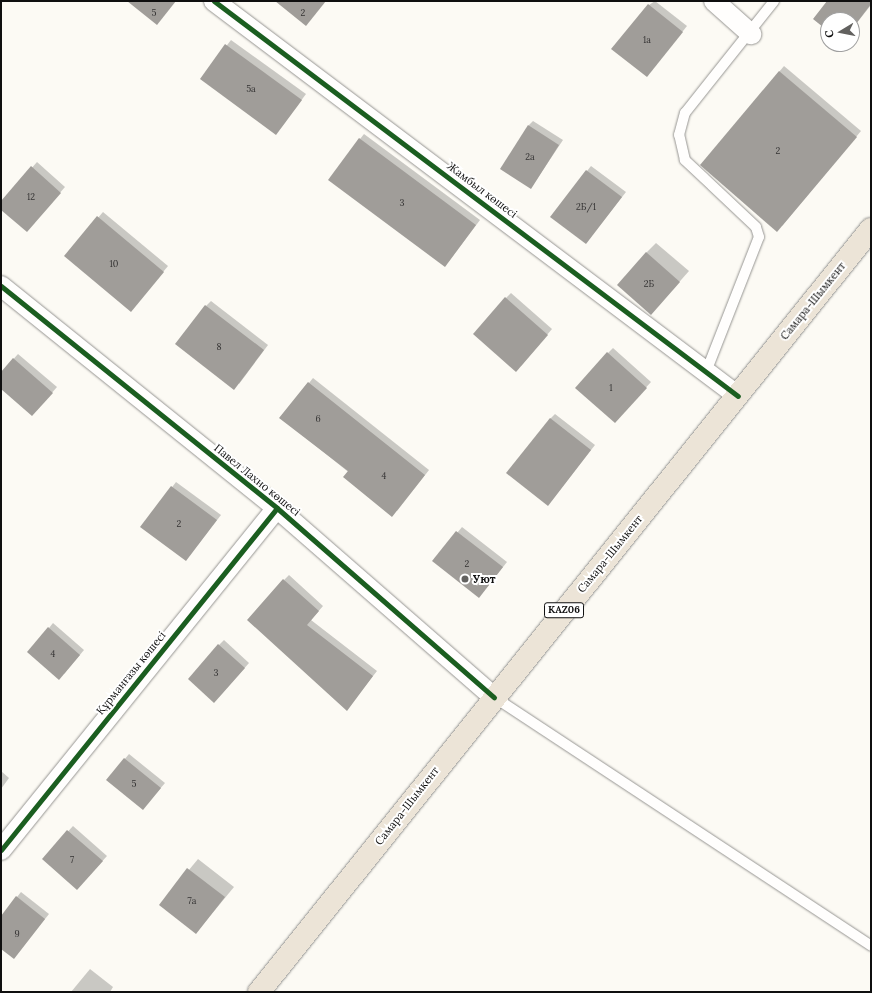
<!DOCTYPE html>
<html>
<head>
<meta charset="utf-8">
<style>
	body { margin:0 }
	#map { position:relative; width:872px; height:993px; overflow:hidden; background:#fcfaf4; font-family:Lora,serif }
	div>[style] { position:absolute }
	.shadow>* { inset:0; background:#0003 }
	.building>* { inset:0; background:#a09d99 }
	.roads { filter:drop-shadow(0 0 1px #969592) drop-shadow(0 0 1px #969592) }
	.service>* { height:10px; margin:-5px; padding:0 5px; transform-origin:5px; border-radius:5px; background:#fffefd }
	.minor>* { height:20px; margin:-10px; padding:0 10px; transform-origin:10px; border-radius:10px; background:#fffefd }
	.trunk>* { height:22px; margin:-11px; padding:0 11px; transform-origin:11px; border-radius:11px; background:#ece4d7 }
	.cycleway>* { height:5px; margin:-2.5px; padding:0 2.5px; transform-origin:2.5px; border-radius:2.5px; background:#1b5e20 }
	.dots>* { width:11px; height:11px; translate:-50% -50%; box-sizing:border-box; border:2px solid #fff; border-radius:50% }
	span { translate:-50% -50%; white-space:nowrap; text-align:center; line-height:1.15; -webkit-text-stroke:4px #fff; paint-order:stroke }
	.number-label { font-size:9px; color:#333232 }
	.number-label span { -webkit-text-stroke-width:0 }
	.shield-label span { padding:1px 3px; background:#fff; border:1px solid; border-radius:3px; -webkit-text-stroke-width:0 }
	.shield-label { font-size:10px; color:#0f0f0f; font-weight:700 }
	.street-label { font-size:11px; color:#0f0f0f }
	.poi-label { font-size:11px; color:#0f0f0f; font-weight:700 }
	.left { translate:0 -50%; text-align:left }
	.frame { position:absolute; inset:0; border:2px solid #0f0f0f; pointer-events:none }
	.north { position:absolute; left:820px; top:12px; width:40px; height:40px; box-sizing:border-box; background:#fff; border:1px solid #9f9f9f; border-radius:50%; rotate:260deg; font-size:11px; font-weight:700; line-height:16px; text-align:center; color:#0f0f0f }
	.north::after { content:''; display:block; margin:auto; width:14px; height:18px; background:#62615f; clip-path:polygon(50% 0,100% 100%,50% 72%,0 100%) }
</style>
</head>
<body>
<div id="map">
	<div class="shadow">
		<div style="clip-path:polygon(655px 1px,687px 26px,651px 71px,649px 5px)"></div>
		<div style="clip-path:polygon(828px 1px,871px 1px,871px 5px,852px 29px,852px 20px,828px 20px,828px 30px)"></div>
		<div style="clip-path:polygon(231px 40px,306px 94px,280px 129px,201px 79px)"></div>
		<div style="clip-path:polygon(784px 66px,861px 131px,782px 226px,701px 165px)"></div>
		<div style="clip-path:polygon(533px 121px,563px 140px,531px 188px,529px 125px)"></div>
		<div style="clip-path:polygon(364px 134px,480px 220px,449px 261px,360px 139px)"></div>
		<div style="clip-path:polygon(37px 162px,65px 187px,31px 226px,1px 209px,1px 203px)"></div>
		<div style="clip-path:polygon(591px 166px,626px 192px,586px 243px,587px 171px)"></div>
		<div style="clip-path:polygon(103px 212px,168px 266px,135px 306px,65px 256px)"></div>
		<div style="clip-path:polygon(656px 243px,689px 271px,651px 314px,646px 253px)"></div>
		<div style="clip-path:polygon(511px 293px,552px 329px,521px 366px,506px 298px)"></div>
		<div style="clip-path:polygon(211px 301px,268px 345px,239px 384px,206px 306px)"></div>
		<div style="clip-path:polygon(613px 348px,651px 382px,619px 417px,608px 353px)"></div>
		<div style="clip-path:polygon(18px 354px,57px 387px,37px 410px,1px 388px,1px 373px)"></div>
		<div style="clip-path:polygon(313px 378px,429px 470px,397px 511px,281px 418px)"></div>
		<div style="clip-path:polygon(555px 414px,595px 445px,552px 500px,550px 419px)"></div>
		<div style="clip-path:polygon(176px 482px,221px 515px,186px 560px,142px 527px)"></div>
		<div style="clip-path:polygon(462px 527px,507px 562px,483px 592px,434px 561px)"></div>
		<div style="clip-path:polygon(289px 575px,323px 606px,311px 620px,377px 671px,347px 709px,284px 580px)"></div>
		<div style="clip-path:polygon(53px 623px,84px 650px,64px 674px,49px 628px)"></div>
		<div style="clip-path:polygon(224px 640px,249px 663px,219px 697px,219px 645px)"></div>
		<div style="clip-path:polygon(129px 754px,165px 783px,147px 804px,108px 779px)"></div>
		<div style="clip-path:polygon(1px 771px,9px 778px,1px 789px)"></div>
		<div style="clip-path:polygon(73px 826px,107px 856px,77px 889px,43px 859px)"></div>
		<div style="clip-path:polygon(198px 859px,234px 887px,196px 933px,160px 905px)"></div>
		<div style="clip-path:polygon(21px 892px,49px 914px,14px 958px,1px 947px,1px 917px)"></div>
		<div style="clip-path:polygon(90px 969px,113px 987px,110px 992px,71px 992px)"></div>
	</div>
	<div class="building">
		<div style="clip-path:polygon(127px 1px,176px 1px,157px 25px)"></div>
		<div style="clip-path:polygon(275px 1px,326px 1px,306px 26px)"></div>
		<div style="clip-path:polygon(827px 1px,871px 1px,871px 4px,852px 29px,852px 20px,828px 20px,828px 31px,813px 19px)"></div>
		<div style="clip-path:polygon(648px 4px,683px 32px,647px 77px,611px 49px)"></div>
		<div style="clip-path:polygon(225px 44px,302px 100px,276px 135px,200px 79px)"></div>
		<div style="clip-path:polygon(779px 71px,857px 137px,777px 232px,700px 165px)"></div>
		<div style="clip-path:polygon(528px 125px,559px 145px,531px 189px,500px 169px)"></div>
		<div style="clip-path:polygon(359px 138px,476px 225px,445px 267px,328px 180px)"></div>
		<div style="clip-path:polygon(31px 166px,61px 193px,27px 232px,1px 210px,1px 201px)"></div>
		<div style="clip-path:polygon(586px 170px,622px 197px,586px 244px,550px 217px)"></div>
		<div style="clip-path:polygon(97px 216px,164px 272px,131px 312px,64px 256px)"></div>
		<div style="clip-path:polygon(646px 252px,680px 282px,651px 315px,617px 285px)"></div>
		<div style="clip-path:polygon(505px 297px,548px 335px,516px 372px,473px 334px)"></div>
		<div style="clip-path:polygon(205px 305px,264px 350px,234px 390px,175px 344px)"></div>
		<div style="clip-path:polygon(607px 352px,647px 388px,615px 423px,575px 388px)"></div>
		<div style="clip-path:polygon(13px 358px,53px 393px,32px 416px,1px 389px,1px 372px)"></div>
		<div style="clip-path:polygon(308px 382px,425px 475px,392px 517px,343px 477px,348px 471px,279px 418px)"></div>
		<div style="clip-path:polygon(550px 418px,591px 450px,548px 506px,506px 473px)"></div>
		<div style="clip-path:polygon(171px 486px,217px 520px,186px 561px,140px 527px)"></div>
		<div style="clip-path:polygon(456px 531px,503px 567px,479px 598px,432px 561px)"></div>
		<div style="clip-path:polygon(283px 579px,319px 611px,307px 625px,373px 676px,347px 711px,247px 620px)"></div>
		<div style="clip-path:polygon(48px 627px,80px 655px,59px 680px,27px 652px)"></div>
		<div style="clip-path:polygon(218px 644px,245px 668px,214px 703px,188px 679px)"></div>
		<div style="clip-path:polygon(124px 758px,161px 788px,143px 810px,106px 780px)"></div>
		<div style="clip-path:polygon(67px 830px,103px 861px,77px 890px,42px 859px)"></div>
		<div style="clip-path:polygon(187px 868px,225px 897px,196px 934px,159px 905px)"></div>
		<div style="clip-path:polygon(16px 896px,45px 919px,14px 959px,1px 949px,1px 916px)"></div>
	</div>
	<div class="roads">
		<div class="service">
			<div style="left:706px;top:372px;width:145px;rotate:-68.6deg"></div>
			<div style="left:759px;top:237px;width:10px;rotate:-107deg"></div>
			<div style="left:756px;top:227px;width:98px;rotate:-136.7deg"></div>
			<div style="left:685px;top:160px;width:26px;rotate:-103deg"></div>
			<div style="left:679px;top:135px;width:23px;rotate:-75deg"></div>
			<div style="left:685px;top:113px;width:143px;rotate:-51.5deg"></div>
			<div style="left:494px;top:697px;width:452px;rotate:33.4deg"></div>
		</div>
		<div class="minor">
			<div style="left:214px;top:1px;width:656px;rotate:37.01deg"></div>
			<div style="left:714px;top:1px;width:50px;rotate:41.7deg"></div>
			<div style="left:1px;top:286px;width:354px;rotate:38.8deg"></div>
			<div style="left:277px;top:508px;width:288px;rotate:41.1deg"></div>
			<div style="left:1px;top:850px;width:439px;rotate:-51.1deg"></div>
		</div>
		<div class="trunk">
			<div style="left:259px;top:992px;width:978px;rotate:-51.27deg"></div>
		</div>
	</div>
	<div class="cycleway">
		<div style="left:214px;top:1px;width:656px;rotate:37.01deg"></div>
		<div style="left:1px;top:286px;width:354px;rotate:38.8deg"></div>
		<div style="left:277px;top:508px;width:288px;rotate:41.1deg"></div>
		<div style="left:1px;top:850px;width:439px;rotate:-51.1deg"></div>
	</div>
	<div class="dots">
		<div style="left:465px;top:579px;background:#62615f"></div>
	</div>
	<div class="number-label">
		<span style="left:154px;top:13px">5</span>
		<span style="left:303px;top:13px">2</span>
		<span style="left:647px;top:40px">1а</span>
		<span style="left:251px;top:89px">5а</span>
		<span style="left:778px;top:151px">2</span>
		<span style="left:530px;top:157px">2а</span>
		<span style="left:31px;top:197px">12</span>
		<span style="left:402px;top:203px">3</span>
		<span style="left:586px;top:207px">2Б/1</span>
		<span style="left:114px;top:264px">10</span>
		<span style="left:649px;top:284px">2Б</span>
		<span style="left:219px;top:347px">8</span>
		<span style="left:611px;top:388px">1</span>
		<span style="left:318px;top:419px">6</span>
		<span style="left:384px;top:476px">4</span>
		<span style="left:179px;top:524px">2</span>
		<span style="left:467px;top:564px">2</span>
		<span style="left:53px;top:654px">4</span>
		<span style="left:216px;top:673px">3</span>
		<span style="left:134px;top:784px">5</span>
		<span style="left:72px;top:860px">7</span>
		<span style="left:192px;top:901px">7а</span>
		<span style="left:17px;top:934px">9</span>
	</div>
	<div class="shield-label">
		<span style="left:564px;top:610px">KАZ06</span>
	</div>
	<div class="street-label">
		<span style="left:482px;top:190px;rotate:37deg">Жамбыл көшесі</span>
		<span style="left:813px;top:301px;rotate:-51deg">Самара-Шымкент</span>
		<span style="left:257px;top:480px;rotate:39deg">Павел Лахно көшесі</span>
		<span style="left:610px;top:554px;rotate:-51deg">Самара-Шымкент</span>
		<span style="left:131px;top:673px;rotate:-51deg">Құрманғазы көшесі</span>
		<span style="left:407px;top:806px;rotate:-52deg">Самара-Шымкент</span>
	</div>
	<div class="poi-label">
		<span class="left" style="left:473px;top:579px">Уют</span>
	</div>
	<div class="frame"></div>
	<div class="north">С</div>
</div>
</body>
</html>
